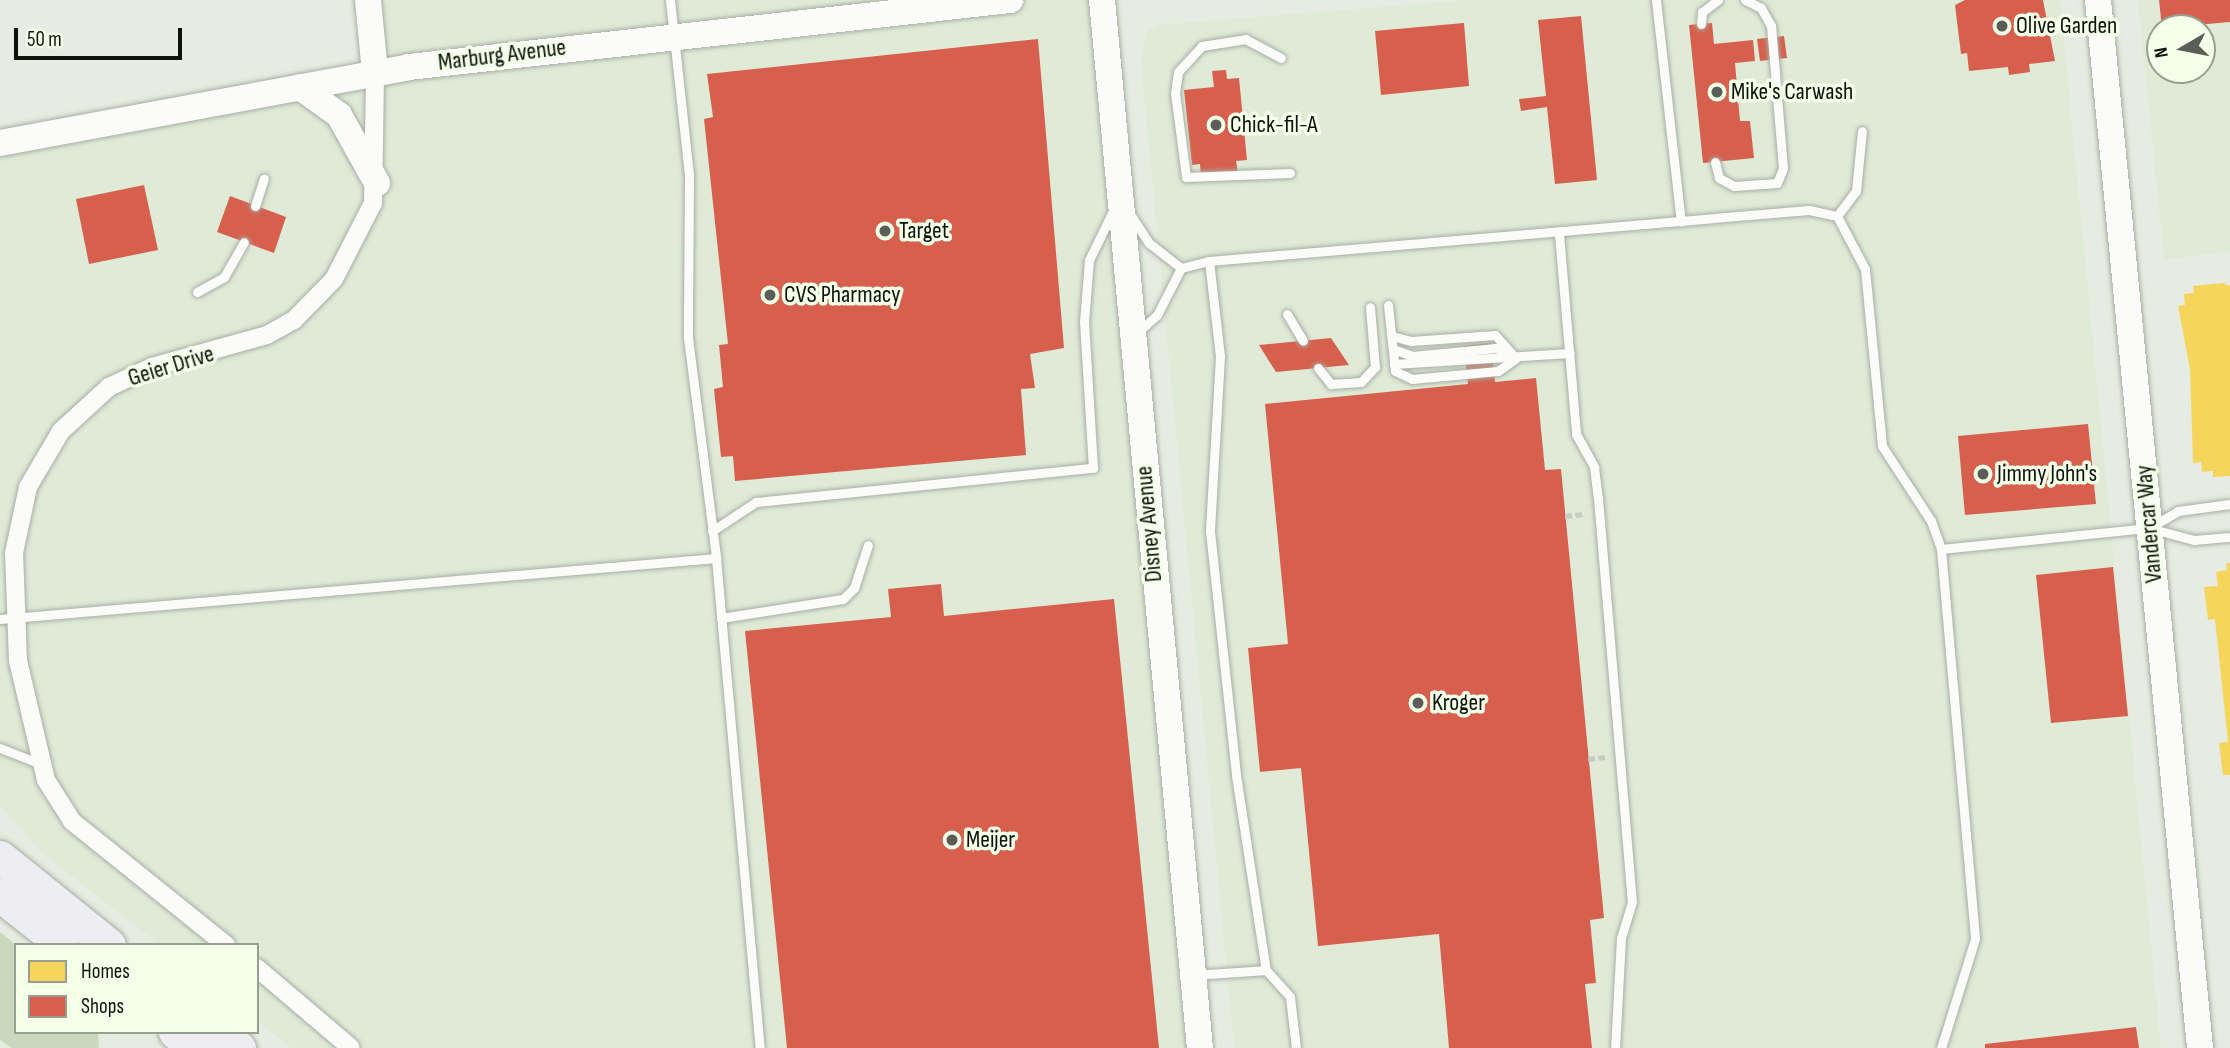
<!DOCTYPE html>
<html>
<head>
<meta charset="utf-8">
<style>
	body { margin:0 }
	#map { position:relative; width:2230px; height:1048px; overflow:hidden; background:#e6ece1; font-family:"Sofia Sans Condensed",sans-serif }
	div>[style] { position:absolute }
	.built>* { inset:0; background:#dfebd7 }
	.green>* { inset:0; background:#c9d8be }
	.homes>* { inset:0; background:#f6d55c }
	.shops>* { inset:0; background:#d6604d }
	.path>* { height:4.5px; margin-top:-2.25px; transform-origin:0; background:repeating-linear-gradient(90deg,#c7cac5 0 7px,transparent 0 10.5px) }
	.roads { filter:drop-shadow(0 0 2px #a9aea5) drop-shadow(0 0 2px #a9aea5) }
	.lane>* { height:9px; margin:-4.5px; padding:0 4.5px; transform-origin:4.5px; border-radius:4.5px; background:#fbfcfa }
	.street>* { height:18px; margin:-9px; padding:0 9px; transform-origin:9px; border-radius:9px; background:#fbfcfa }
	.secondary>* { height:26px; margin:-13px; padding:0 13px; transform-origin:13px; border-radius:13px; background:#fbfcfa }
	.highway>* { height:33px; margin:-16.5px; padding:0 16.5px; transform-origin:16.5px; border-radius:16.5px; background:#ededf2 }
	.dots>* { width:19px; height:19px; translate:-50% -50%; box-sizing:border-box; border:4px solid #f3ffe9; border-radius:50% }
	span { translate:-50% -50%; white-space:nowrap; text-align:center; line-height:1.15; -webkit-text-stroke:7px #f3ffe9; paint-order:stroke }
	.poi-label { font-size:24px; color:#0e120b }
	.left { translate:0 -50%; text-align:left }
	.street-label { font-size:24px; color:#0e120b }
	.legend { position:absolute; left:14px; top:943px; width:245px; height:91px; box-sizing:border-box; background:#f3ffe9; border:2px solid #97a090; margin:0; padding:9px 12px; list-style:none; font-size:21px; color:#0e120b }
	.legend li { display:flex; align-items:center; gap:14px; height:35px }
	.legend b { width:35px; border:2px solid #97a090 }
	.north { position:absolute; left:2146px; top:14px; width:70px; height:70px; box-sizing:border-box; background:#f3ffe9; border:2px solid #97a090; border-radius:50%; rotate:260deg; font-size:19px; font-weight:700; line-height:28px; text-align:center; color:#0e120b }
	.north::after { content:''; display:block; margin:auto; width:24px; height:32px; background:#5a5e56; clip-path:polygon(50% 0,100% 100%,50% 72%,0 100%) }
	.scale { position:absolute; left:14px; top:28px; width:168px; height:32px; box-sizing:border-box; border:4px solid #0e120b; border-top:0; padding-left:9px; font-size:21px; line-height:24px; white-space:nowrap; color:#0e120b; -webkit-text-stroke:5px #f3ffe9; paint-order:stroke }
</style>
</head>
<body>
<div id="map">
	<div class="built">
		<div style="clip-path:polygon(368px 0,1102px 0,1200px 1048px,292px 1048px,257px 1021px,257px 945px,160px 945px,40px 851px,0 805px,0 143px,375px 73px)"></div>
		<div style="clip-path:polygon(1466px 0,2060px 0,2161px 1048px,1234px 1048px,1141px 62px,1146px 32px,1159px 25px)"></div>
		<div style="clip-path:polygon(evenodd,2138px 0,2230px 0,2230px 252px,2164px 259px,2138px 0,2160px 28px,2202px 28px,2202px 70px,2160px 70px,2160px 28px)"></div>
	</div>
	<div class="green">
		<div style="clip-path:polygon(0 932px,16px 945px,16px 1032px,98px 1032px,99px 1048px,12px 1048px,0 1040px)"></div>
	</div>
	<div class="homes">
		<div style="clip-path:polygon(2223px 283px,2230px 286px,2230px 476px,2213px 477px,2213px 471px,2202px 472px,2201px 462px,2193px 463px,2190px 369px,2178px 306px,2185px 305px,2184px 294px,2194px 293px,2193px 286px)"></div>
		<div style="clip-path:polygon(2226px 563px,2230px 563px,2230px 775px,2223px 775px,2219px 743px,2228px 742px,2215px 619px,2208px 620px,2204px 587px,2218px 586px,2216px 572px,2227px 570px)"></div>
	</div>
	<div class="shops">
		<div style="clip-path:polygon(1965px 0,2043px 0,2055px 61px,2029px 64px,2030px 72px,2009px 75px,2008px 67px,1969px 71px,1967px 53px,1961px 54px,1955px 5px)"></div>
		<div style="clip-path:polygon(2159px 0,2230px 0,2230px 22px,2162px 28px)"></div>
		<div style="clip-path:polygon(1581px 16px,1597px 180px,1555px 184px,1547px 107px,1521px 111px,1519px 99px,1546px 96px,1538px 20px)"></div>
		<div style="clip-path:polygon(1464px 23px,1469px 86px,1381px 95px,1375px 31px)"></div>
		<div style="clip-path:polygon(1712px 23px,1714px 44px,1753px 40px,1755px 61px,1735px 63px,1740px 121px,1750px 121px,1754px 158px,1703px 163px,1689px 25px)"></div>
		<div style="clip-path:polygon(1784px 36px,1787px 58px,1760px 61px,1757px 39px)"></div>
		<div style="clip-path:polygon(1038px 39px,1064px 348px,1030px 354px,1035px 388px,1021px 389px,1026px 455px,735px 481px,733px 456px,721px 457px,714px 389px,723px 387px,719px 345px,728px 344px,704px 119px,713px 117px,707px 74px)"></div>
		<div style="clip-path:polygon(1226px 70px,1227px 79px,1239px 78px,1247px 160px,1236px 161px,1238px 173px,1201px 177px,1200px 164px,1192px 165px,1184px 90px,1214px 87px,1212px 71px)"></div>
		<div style="clip-path:polygon(144px 185px,158px 250px,89px 264px,76px 199px)"></div>
		<div style="clip-path:polygon(230px 196px,286px 217px,274px 253px,217px 232px)"></div>
		<div style="clip-path:polygon(1331px 338px,1349px 365px,1276px 372px,1259px 345px)"></div>
		<div style="clip-path:polygon(1491px 343px,1495px 382px,1536px 378px,1545px 470px,1561px 469px,1604px 918px,1590px 920px,1596px 983px,1585px 984px,1592px 1048px,1449px 1048px,1439px 934px,1318px 946px,1301px 768px,1260px 772px,1248px 648px,1288px 644px,1265px 404px,1468px 384px,1464px 346px)"></div>
		<div style="clip-path:polygon(2088px 424px,2096px 504px,1965px 515px,1958px 436px)"></div>
		<div style="clip-path:polygon(2113px 567px,2128px 716px,2051px 723px,2036px 575px)"></div>
		<div style="clip-path:polygon(941px 584px,944px 616px,1114px 599px,1159px 1048px,787px 1048px,745px 631px,891px 617px,888px 589px)"></div>
		<div style="clip-path:polygon(2136px 1027px,2139px 1048px,1985px 1048px,1985px 1044px)"></div>
	</div>
	<div class="path">
		<div style="left:1565px;top:516px;width:19px;rotate:-6deg"></div>
		<div style="left:1588px;top:759px;width:17px;rotate:-7deg"></div>
	</div>
	<div class="roads">
		<div class="lane">
			<div style="left:670px;top:0;width:177px;rotate:83.8deg"></div>
			<div style="left:689px;top:176px;width:162px;rotate:90.4deg"></div>
			<div style="left:688px;top:338px;width:222px;rotate:82.7deg"></div>
			<div style="left:716px;top:558px;width:492px;rotate:84.9deg"></div>
			<div style="left:1656px;top:0;width:223px;rotate:83.6deg"></div>
			<div style="left:1701px;top:24px;width:12px;rotate:-85deg"></div>
			<div style="left:1702px;top:12px;width:20px;rotate:-37deg"></div>
			<div style="left:1281px;top:58px;width:40px;rotate:-152deg"></div>
			<div style="left:1246px;top:39px;width:45px;rotate:171deg"></div>
			<div style="left:1202px;top:46px;width:35px;rotate:133deg"></div>
			<div style="left:1178px;top:72px;width:21px;rotate:98deg"></div>
			<div style="left:1175px;top:93px;width:85px;rotate:82.5deg"></div>
			<div style="left:1186px;top:177px;width:104px;rotate:-2.2deg"></div>
			<div style="left:1715px;top:162px;width:16px;rotate:76deg"></div>
			<div style="left:1719px;top:178px;width:17px;rotate:28deg"></div>
			<div style="left:1734px;top:186px;width:43px;rotate:-4deg"></div>
			<div style="left:1777px;top:183px;width:16px;rotate:-68deg"></div>
			<div style="left:1783px;top:168px;width:143px;rotate:-94.8deg"></div>
			<div style="left:1771px;top:26px;width:21px;rotate:-119deg"></div>
			<div style="left:1761px;top:8px;width:18px;rotate:-153deg"></div>
			<div style="left:255px;top:206px;width:29px;rotate:-72deg"></div>
			<div style="left:1837px;top:216px;width:31px;rotate:-53deg"></div>
			<div style="left:1856px;top:191px;width:60px;rotate:-84.3deg"></div>
			<div style="left:1132px;top:217px;width:31px;rotate:57deg"></div>
			<div style="left:1149px;top:243px;width:41px;rotate:38deg"></div>
			<div style="left:1559px;top:234px;width:201px;rotate:85.1deg"></div>
			<div style="left:1576px;top:434px;width:38px;rotate:61deg"></div>
			<div style="left:1594px;top:467px;width:31px;rotate:83deg"></div>
			<div style="left:1598px;top:498px;width:405px;rotate:85.2deg"></div>
			<div style="left:1632px;top:902px;width:38px;rotate:107deg"></div>
			<div style="left:1621px;top:938px;width:110px;rotate:93.1deg"></div>
			<div style="left:1209px;top:261px;width:96px;rotate:83.4deg"></div>
			<div style="left:1220px;top:356px;width:175px;rotate:93.3deg"></div>
			<div style="left:1210px;top:531px;width:245px;rotate:83.9deg"></div>
			<div style="left:1236px;top:775px;width:197px;rotate:81.3deg"></div>
			<div style="left:1266px;top:970px;width:36px;rotate:48deg"></div>
			<div style="left:1290px;top:997px;width:51px;rotate:83.3deg"></div>
			<div style="left:197px;top:292px;width:31px;rotate:-29deg"></div>
			<div style="left:224px;top:277px;width:40px;rotate:-60.3deg"></div>
			<div style="left:1388px;top:305px;width:66px;rotate:83.9deg"></div>
			<div style="left:1395px;top:371px;width:19px;rotate:25deg"></div>
			<div style="left:1412px;top:379px;width:86px;rotate:-5.3deg"></div>
			<div style="left:1498px;top:371px;width:22px;rotate:-36deg"></div>
			<div style="left:1287px;top:314px;width:31px;rotate:59deg"></div>
			<div style="left:1138px;top:332px;width:25px;rotate:-42deg"></div>
			<div style="left:1157px;top:315px;width:53px;rotate:-62.9deg"></div>
			<div style="left:1181px;top:268px;width:29px;rotate:-14deg"></div>
			<div style="left:1209px;top:261px;width:602px;rotate:-4.86deg"></div>
			<div style="left:1809px;top:210px;width:29px;rotate:12deg"></div>
			<div style="left:1837px;top:216px;width:60px;rotate:62.2deg"></div>
			<div style="left:1865px;top:269px;width:178px;rotate:84.5deg"></div>
			<div style="left:1882px;top:446px;width:90px;rotate:56.8deg"></div>
			<div style="left:1931px;top:521px;width:30px;rotate:70deg"></div>
			<div style="left:1941px;top:549px;width:391px;rotate:85deg"></div>
			<div style="left:1975px;top:939px;width:114px;rotate:107.3deg"></div>
			<div style="left:1392px;top:336px;width:20px;rotate:15deg"></div>
			<div style="left:1411px;top:341px;width:84px;rotate:-4.1deg"></div>
			<div style="left:1495px;top:335px;width:31px;rotate:48deg"></div>
			<div style="left:1393px;top:349px;width:20px;rotate:20deg"></div>
			<div style="left:1412px;top:356px;width:84px;rotate:-5.4deg"></div>
			<div style="left:1496px;top:348px;width:17px;rotate:25deg"></div>
			<div style="left:1394px;top:364px;width:176px;rotate:-3.6deg"></div>
			<div style="left:1318px;top:368px;width:21px;rotate:51deg"></div>
			<div style="left:1331px;top:384px;width:30px;rotate:-4deg"></div>
			<div style="left:1361px;top:382px;width:21px;rotate:-47deg"></div>
			<div style="left:1375px;top:367px;width:60px;rotate:-94.8deg"></div>
			<div style="left:2154px;top:525px;width:28px;rotate:-30deg"></div>
			<div style="left:2178px;top:511px;width:52px;rotate:-7.7deg"></div>
			<div style="left:712px;top:531px;width:53px;rotate:-33.4deg"></div>
			<div style="left:756px;top:502px;width:339px;rotate:-5.8deg"></div>
			<div style="left:1093px;top:468px;width:146px;rotate:-93.5deg"></div>
			<div style="left:1084px;top:322px;width:62px;rotate:-85.4deg"></div>
			<div style="left:1089px;top:260px;width:57px;rotate:-63.9deg"></div>
			<div style="left:1941px;top:549px;width:209px;rotate:-5.8deg"></div>
			<div style="left:2149px;top:528px;width:47px;rotate:14.9deg"></div>
			<div style="left:2194px;top:540px;width:36px;rotate:-5deg"></div>
			<div style="left:721px;top:618px;width:123px;rotate:-8.9deg"></div>
			<div style="left:843px;top:599px;width:16px;rotate:-45deg"></div>
			<div style="left:854px;top:588px;width:45px;rotate:-72deg"></div>
			<div style="left:0;top:619px;width:719px;rotate:-4.87deg"></div>
			<div style="left:0;top:748px;width:44px;rotate:21.3deg"></div>
			<div style="left:1194px;top:975px;width:72px;rotate:-4deg"></div>
		</div>
		<div class="street">
			<div style="left:226px;top:945px;width:198px;rotate:-141.2deg"></div>
			<div style="left:72px;top:821px;width:49px;rotate:-122.4deg"></div>
			<div style="left:46px;top:780px;width:122px;rotate:-103.2deg"></div>
			<div style="left:18px;top:661px;width:108px;rotate:-92.1deg"></div>
			<div style="left:14px;top:553px;width:67px;rotate:-78deg"></div>
			<div style="left:28px;top:487px;width:65px;rotate:-59.5deg"></div>
			<div style="left:61px;top:431px;width:65px;rotate:-42.5deg"></div>
			<div style="left:109px;top:387px;width:47px;rotate:-24.9deg"></div>
			<div style="left:152px;top:367px;width:119px;rotate:-15.5deg"></div>
			<div style="left:267px;top:335px;width:31px;rotate:-29deg"></div>
			<div style="left:294px;top:320px;width:57px;rotate:-45.7deg"></div>
			<div style="left:334px;top:279px;width:85px;rotate:-62.8deg"></div>
			<div style="left:373px;top:203px;width:130px;rotate:-89.1deg"></div>
			<div style="left:257px;top:968px;width:123px;rotate:40.4deg"></div>
		</div>
		<div class="secondary">
			<div style="left:368px;top:0;width:73px;rotate:84.5deg"></div>
			<div style="left:1102px;top:0;width:1053px;rotate:84.66deg"></div>
			<div style="left:2098px;top:0;width:1053px;rotate:84.44deg"></div>
			<div style="left:300px;top:87px;width:48px;rotate:35.7deg"></div>
			<div style="left:339px;top:115px;width:78px;rotate:60.8deg"></div>
			<div style="left:0;top:143px;width:416px;rotate:-10.5deg"></div>
			<div style="left:409px;top:67px;width:605px;rotate:-6.36deg"></div>
		</div>
		<div class="highway">
			<div style="left:0;top:857px;width:140px;rotate:38.9deg"></div>
			<div style="left:0;top:895px;width:80px;rotate:38.4deg"></div>
			<div style="left:175px;top:1032px;width:26px;rotate:39deg"></div>
			<div style="left:219px;top:1032px;width:26px;rotate:39deg"></div>
		</div>
	</div>
	<div class="dots">
		<div style="left:2002px;top:26px;background:#5a5e56"></div>
		<div style="left:1717px;top:92px;background:#5a5e56"></div>
		<div style="left:1216px;top:125px;background:#5a5e56"></div>
		<div style="left:885px;top:231px;background:#5a5e56"></div>
		<div style="left:770px;top:295px;background:#5a5e56"></div>
		<div style="left:1983px;top:474px;background:#5a5e56"></div>
		<div style="left:1418px;top:703px;background:#5a5e56"></div>
		<div style="left:952px;top:840px;background:#5a5e56"></div>
	</div>
	<div class="poi-label">
		<span class="left" style="left:2016px;top:26px">Olive Garden</span>
		<span class="left" style="left:1731px;top:92px">Mike's Carwash</span>
		<span class="left" style="left:1230px;top:125px">Chick-fil-A</span>
		<span class="left" style="left:899px;top:231px">Target</span>
		<span class="left" style="left:784px;top:295px">CVS Pharmacy</span>
		<span class="left" style="left:1997px;top:474px">Jimmy John's</span>
		<span class="left" style="left:1432px;top:703px">Kroger</span>
		<span class="left" style="left:966px;top:840px">Meijer</span>
	</div>
	<div class="street-label">
		<span style="left:502px;top:55px;rotate:-7deg">Marburg Avenue</span>
		<span style="left:171px;top:366px;rotate:-17deg">Geier Drive</span>
		<span style="left:1149px;top:524px;rotate:-95deg">Disney Avenue</span>
		<span style="left:2149px;top:524px;rotate:-95deg">Vandercar Way</span>
	</div>
	<ul class="legend">
	<li><b style="height:19px;background:#f6d55c"></b>Homes</li>
	<li><b style="height:19px;background:#d6604d"></b>Shops</li>
	</ul>
	<div class="north">N</div>
	<div class="scale">50 m</div>
</div>
</body>
</html>
